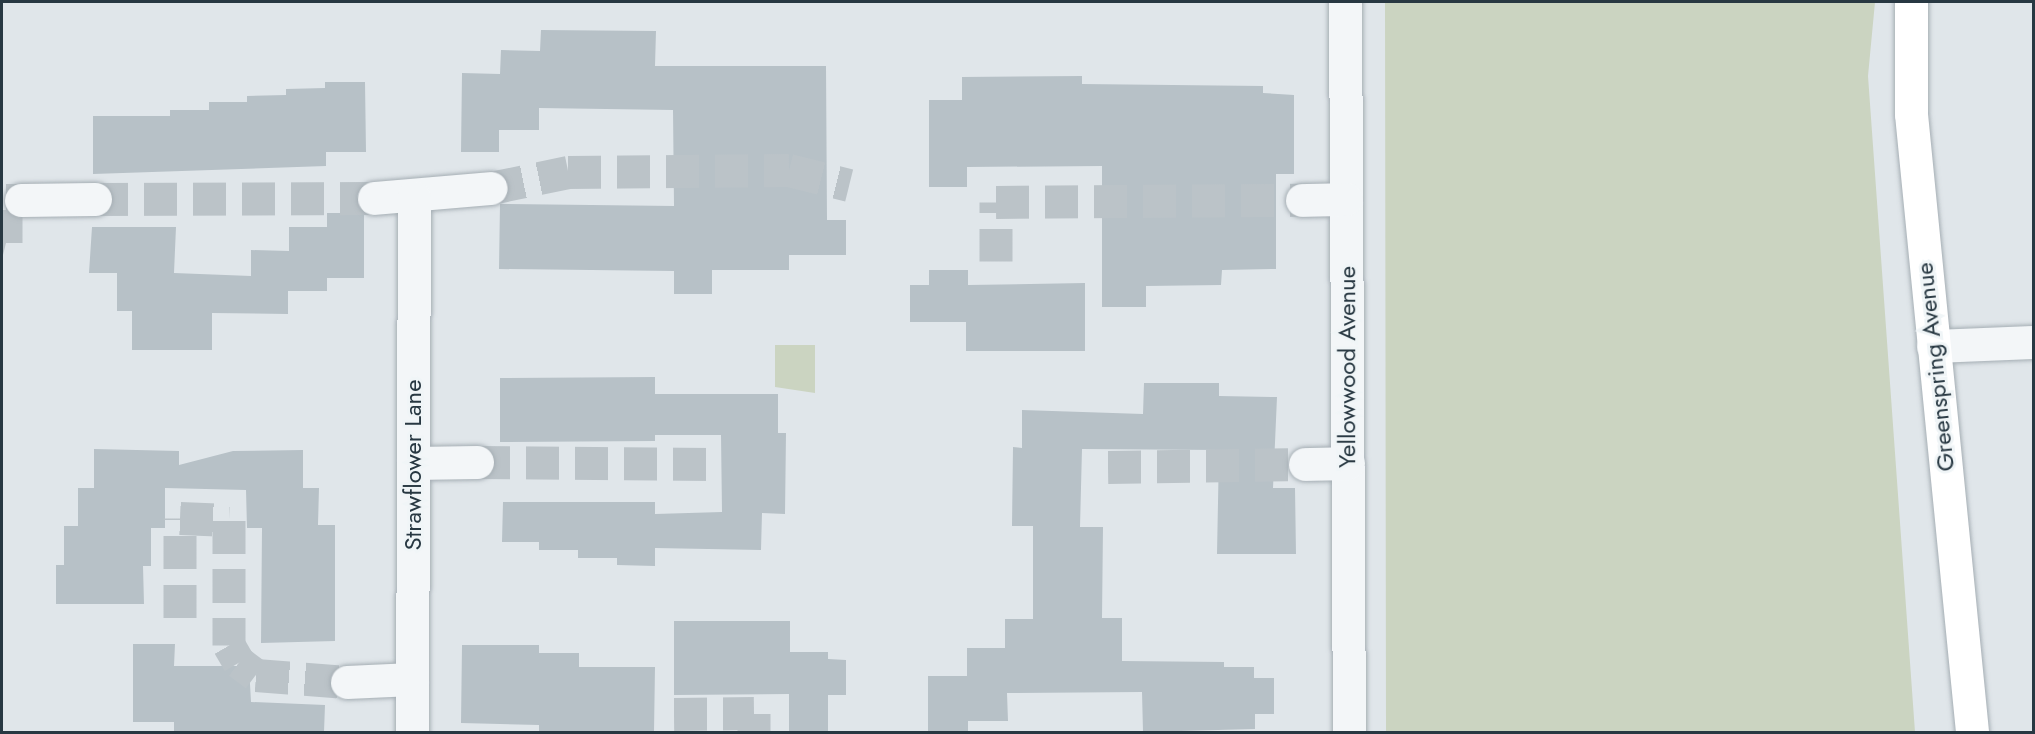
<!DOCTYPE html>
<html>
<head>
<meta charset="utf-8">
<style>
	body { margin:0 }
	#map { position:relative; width:2035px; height:734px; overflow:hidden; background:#e0e6ea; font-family:Jost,sans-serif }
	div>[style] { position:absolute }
	.green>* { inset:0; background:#cbd4c1 }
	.building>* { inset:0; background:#b7c1c7 }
	.street-tunnel>* { height:33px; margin-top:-16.5px; transform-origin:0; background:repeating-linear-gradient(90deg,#bbc3c8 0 33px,transparent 0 49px) }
	.roads { filter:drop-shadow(0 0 2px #a5aeb4) drop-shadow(0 0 2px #a5aeb4) }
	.street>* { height:33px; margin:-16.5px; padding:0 16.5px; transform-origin:16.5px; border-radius:16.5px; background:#f3f6f8 }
	.secondary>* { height:33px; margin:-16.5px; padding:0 16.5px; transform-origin:16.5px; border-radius:16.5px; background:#fff }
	span { translate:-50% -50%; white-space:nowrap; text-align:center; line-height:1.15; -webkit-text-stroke:6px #f0f5f7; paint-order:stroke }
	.street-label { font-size:24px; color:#283842 }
	.frame { position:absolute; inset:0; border:3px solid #283842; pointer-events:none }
</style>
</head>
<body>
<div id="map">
	<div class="green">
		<div style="clip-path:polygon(1385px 2px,1875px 2px,1868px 76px,1915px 732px,1386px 732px)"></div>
		<div style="clip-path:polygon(775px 345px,815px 345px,815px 393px,775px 387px)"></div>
	</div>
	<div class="building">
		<div style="clip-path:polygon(541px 30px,656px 31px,655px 66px,826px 66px,827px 220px,846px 220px,846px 255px,789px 255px,789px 270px,712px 270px,712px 294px,674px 294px,674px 271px,499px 269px,500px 204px,674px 206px,673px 110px,539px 108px,539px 130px,499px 130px,499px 152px,461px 152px,462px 73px,500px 74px,501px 50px,540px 51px)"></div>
		<div style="clip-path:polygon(1082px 76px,1082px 84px,1263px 86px,1263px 93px,1294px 95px,1294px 174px,1276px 174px,1276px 269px,1222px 270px,1221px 285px,1146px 286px,1146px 307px,1102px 307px,1102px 166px,967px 167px,967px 187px,929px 187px,929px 100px,962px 100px,962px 77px)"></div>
		<div style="clip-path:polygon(325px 82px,365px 82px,366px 152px,326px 152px,326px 166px,93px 174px,93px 116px,170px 116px,170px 110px,209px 110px,209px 102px,247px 102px,247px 96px,286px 95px,286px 89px,325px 88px)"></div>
		<div style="clip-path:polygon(327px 213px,364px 213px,364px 278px,327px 278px,327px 291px,288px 291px,288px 314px,212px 313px,212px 350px,132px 350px,132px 311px,117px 311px,117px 273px,89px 273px,92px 227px,176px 227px,174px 273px,251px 276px,251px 250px,289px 251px,289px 227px,327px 227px)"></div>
		<div style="clip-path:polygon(929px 270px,968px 270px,968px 285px,1085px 283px,1085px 351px,966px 351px,966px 322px,910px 322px,910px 285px,929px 285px)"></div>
		<div style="clip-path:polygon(655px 377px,655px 394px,778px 394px,778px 433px,786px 433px,785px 514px,762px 513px,761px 550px,655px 548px,655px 566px,617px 565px,617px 558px,578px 558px,578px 550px,539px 550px,539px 542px,502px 542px,503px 502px,655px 502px,655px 514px,722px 512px,721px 435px,655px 435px,655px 441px,500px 442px,500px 378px)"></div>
		<div style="clip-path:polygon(1144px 383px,1219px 383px,1219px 396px,1277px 397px,1273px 488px,1295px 488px,1296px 554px,1217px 554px,1219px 450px,1082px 449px,1080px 527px,1103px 527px,1102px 618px,1122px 618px,1122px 661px,1224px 662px,1224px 667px,1254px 667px,1254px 678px,1274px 678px,1274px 714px,1255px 714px,1255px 729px,1143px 732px,1142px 692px,1007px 693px,1008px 721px,968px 721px,968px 732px,928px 732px,928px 676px,967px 676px,967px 648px,1005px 648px,1005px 619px,1033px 619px,1033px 526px,1012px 526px,1013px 447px,1022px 448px,1022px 410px,1143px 414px)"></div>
		<div style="clip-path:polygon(94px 449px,179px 451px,179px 465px,233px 451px,303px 450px,303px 488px,319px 488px,318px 525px,335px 525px,335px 641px,261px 643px,262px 528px,247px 528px,246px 490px,165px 488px,165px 528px,151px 528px,151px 566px,143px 566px,144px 604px,56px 604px,56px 565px,64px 565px,64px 526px,78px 526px,78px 488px,94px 488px)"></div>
		<div style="clip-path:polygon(674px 621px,790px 621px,790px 652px,828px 652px,828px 659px,846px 660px,846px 695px,828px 695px,828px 732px,789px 732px,789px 694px,674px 695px)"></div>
		<div style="clip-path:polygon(133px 644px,175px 644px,174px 666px,249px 666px,251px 702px,325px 705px,324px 732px,174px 732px,174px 722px,133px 722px)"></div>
		<div style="clip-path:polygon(462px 645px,539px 645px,539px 653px,579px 653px,579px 667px,655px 667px,654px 732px,539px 732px,539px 725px,461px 723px)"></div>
	</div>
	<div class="street-tunnel">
		<div style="left:491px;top:188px;width:79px;rotate:-11.7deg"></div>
		<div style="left:568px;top:172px;width:221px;rotate:-0.5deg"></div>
		<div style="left:789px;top:170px;width:62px;rotate:14deg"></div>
		<div style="left:95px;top:199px;width:279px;rotate:-0.2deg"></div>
		<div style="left:2px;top:242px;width:4px;rotate:14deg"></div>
		<div style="left:6px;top:243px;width:43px;rotate:-90deg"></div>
		<div style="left:6px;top:200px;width:15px"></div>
		<div style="left:996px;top:261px;width:59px;rotate:-90deg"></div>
		<div style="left:996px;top:202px;width:306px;rotate:-0.4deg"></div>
		<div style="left:477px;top:462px;width:235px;rotate:0.5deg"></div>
		<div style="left:1108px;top:467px;width:197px;rotate:-0.9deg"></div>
		<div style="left:180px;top:618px;width:100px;rotate:-90deg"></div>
		<div style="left:180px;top:518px;width:49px;rotate:2.3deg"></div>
		<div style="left:229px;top:520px;width:125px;rotate:90deg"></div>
		<div style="left:229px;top:645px;width:20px;rotate:60deg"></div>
		<div style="left:239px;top:662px;width:21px;rotate:37deg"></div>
		<div style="left:256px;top:675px;width:91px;rotate:4.4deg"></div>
		<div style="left:674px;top:714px;width:80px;rotate:-0.7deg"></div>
		<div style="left:754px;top:713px;width:19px;rotate:90deg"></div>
	</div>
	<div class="roads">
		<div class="street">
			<div style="left:1345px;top:2px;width:730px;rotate:89.69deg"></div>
			<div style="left:374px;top:198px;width:117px;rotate:-4.9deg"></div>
			<div style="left:21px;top:200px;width:74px;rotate:-0.8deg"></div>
			<div style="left:1302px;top:200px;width:44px;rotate:-1.3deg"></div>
			<div style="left:1933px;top:346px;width:101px;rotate:-2.3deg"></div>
			<div style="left:413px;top:463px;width:64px;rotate:-0.9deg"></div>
			<div style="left:1305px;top:464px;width:43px;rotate:-1.3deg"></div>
			<div style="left:347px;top:682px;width:65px;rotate:-2.6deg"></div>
			<div style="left:412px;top:732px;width:535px;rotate:-89.79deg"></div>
		</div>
		<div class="secondary">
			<div style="left:1911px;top:2px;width:112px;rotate:90deg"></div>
			<div style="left:1911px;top:114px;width:621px;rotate:84.36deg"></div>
		</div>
	</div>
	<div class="street-label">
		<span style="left:1347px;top:367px;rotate:-90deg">Yellowwood Avenue</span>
		<span style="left:1935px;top:367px;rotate:-96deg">Greenspring Avenue</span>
		<span style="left:413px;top:465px;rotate:-90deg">Strawflower Lane</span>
	</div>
	<div class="frame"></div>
</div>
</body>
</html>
